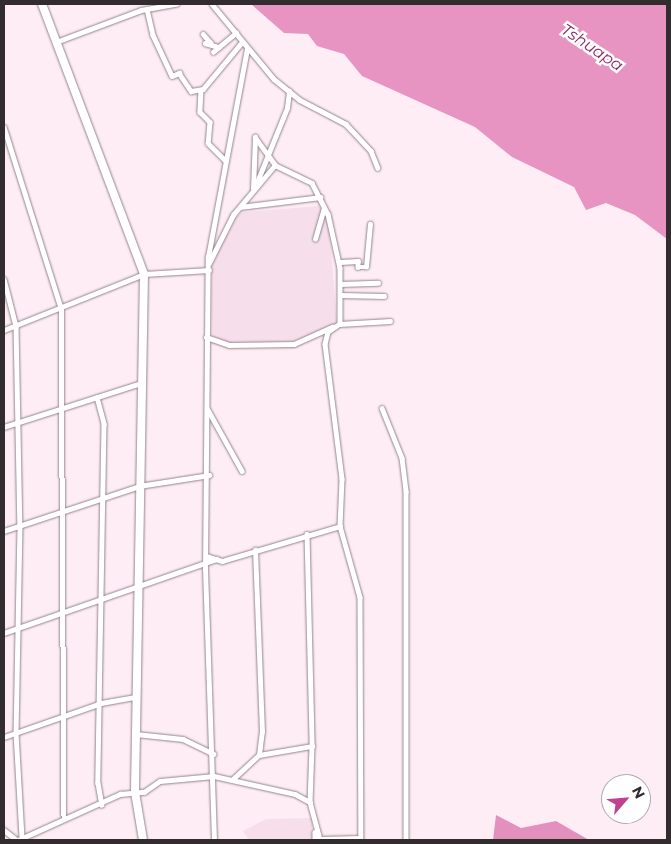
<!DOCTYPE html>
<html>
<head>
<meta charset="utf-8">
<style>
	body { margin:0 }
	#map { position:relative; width:671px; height:844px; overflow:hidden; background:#feedf5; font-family:Montserrat,sans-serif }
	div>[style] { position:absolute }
	.built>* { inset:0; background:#f7deeb }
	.forest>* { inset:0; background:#e490bf }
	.water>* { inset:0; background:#e894c2 }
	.roads { filter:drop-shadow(0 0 1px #94848c) drop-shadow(0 0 1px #94848c) }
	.street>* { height:4.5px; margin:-2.25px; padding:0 2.25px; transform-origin:2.25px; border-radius:2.25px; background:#fff }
	.primary>* { height:8px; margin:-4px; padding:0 4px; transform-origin:4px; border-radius:4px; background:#fff }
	span { translate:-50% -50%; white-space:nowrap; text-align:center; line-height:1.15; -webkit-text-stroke:5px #fff; paint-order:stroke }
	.water-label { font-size:16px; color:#8a2965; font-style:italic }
	.frame { position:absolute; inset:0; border:5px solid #322c2f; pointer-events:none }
	.north { position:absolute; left:601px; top:774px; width:50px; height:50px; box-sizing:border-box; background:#fff; border:1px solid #adabac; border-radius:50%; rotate:63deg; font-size:14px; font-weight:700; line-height:20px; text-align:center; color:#322c2f }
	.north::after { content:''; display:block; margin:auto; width:18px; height:22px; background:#bf418f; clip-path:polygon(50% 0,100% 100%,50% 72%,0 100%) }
</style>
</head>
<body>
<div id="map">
	<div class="built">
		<div style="clip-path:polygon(319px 206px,329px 220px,337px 327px,294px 349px,212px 344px,212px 265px,236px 218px,243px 212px)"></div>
		<div style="clip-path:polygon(312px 818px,312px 840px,249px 840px,243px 831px,266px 819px)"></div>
	</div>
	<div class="forest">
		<div style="clip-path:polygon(496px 815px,521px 828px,556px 821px,589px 840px,493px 840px)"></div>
	</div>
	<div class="water">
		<div style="clip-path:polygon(251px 4px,667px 4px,667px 239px,635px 215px,606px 203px,586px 210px,574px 187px,512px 157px,475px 127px,362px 76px,344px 54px,317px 46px,308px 34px,284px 33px)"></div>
	</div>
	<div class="roads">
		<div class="street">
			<div style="left:212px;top:4px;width:97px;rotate:50.4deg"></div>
			<div style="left:274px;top:79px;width:33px;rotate:39deg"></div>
			<div style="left:300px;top:100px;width:52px;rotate:27.6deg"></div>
			<div style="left:346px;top:124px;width:37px;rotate:47deg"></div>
			<div style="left:371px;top:151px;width:18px;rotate:68deg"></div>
			<div style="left:147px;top:9px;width:27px;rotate:77deg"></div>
			<div style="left:153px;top:35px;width:45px;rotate:65.1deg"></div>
			<div style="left:172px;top:76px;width:8px;rotate:-23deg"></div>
			<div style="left:179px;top:73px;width:22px;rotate:56deg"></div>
			<div style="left:191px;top:91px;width:12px;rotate:-9deg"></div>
			<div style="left:203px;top:89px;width:61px;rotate:-50.3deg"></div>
			<div style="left:203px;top:34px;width:12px;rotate:48deg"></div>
			<div style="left:56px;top:42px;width:91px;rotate:-20.6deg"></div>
			<div style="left:141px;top:10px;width:36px;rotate:-10deg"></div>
			<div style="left:205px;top:43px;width:14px;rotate:17deg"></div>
			<div style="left:213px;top:52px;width:30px;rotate:-40deg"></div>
			<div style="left:201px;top:90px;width:22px;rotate:93deg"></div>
			<div style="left:200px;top:112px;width:14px;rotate:45deg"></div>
			<div style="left:210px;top:122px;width:21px;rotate:95deg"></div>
			<div style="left:208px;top:143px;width:25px;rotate:45deg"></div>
			<div style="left:4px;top:127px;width:190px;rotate:72.5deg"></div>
			<div style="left:61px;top:308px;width:508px;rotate:89.66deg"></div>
			<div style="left:257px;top:182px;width:80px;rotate:-67.9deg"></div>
			<div style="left:287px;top:108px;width:17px;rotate:-83deg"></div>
			<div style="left:253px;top:189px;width:52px;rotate:-87.8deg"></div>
			<div style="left:255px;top:137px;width:34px;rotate:54deg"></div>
			<div style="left:240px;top:207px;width:81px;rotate:-7.1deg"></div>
			<div style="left:315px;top:239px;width:32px;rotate:-74deg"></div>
			<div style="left:340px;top:262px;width:18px;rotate:-3deg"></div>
			<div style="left:358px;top:261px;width:6px;rotate:90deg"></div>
			<div style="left:358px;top:267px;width:8px"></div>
			<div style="left:366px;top:267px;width:43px;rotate:-84.7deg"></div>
			<div style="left:209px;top:263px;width:54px;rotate:-63.4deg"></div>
			<div style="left:233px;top:215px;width:65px;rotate:-50deg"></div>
			<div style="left:275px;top:165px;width:41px;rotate:25.9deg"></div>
			<div style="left:312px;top:183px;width:35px;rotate:63deg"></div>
			<div style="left:328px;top:214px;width:55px;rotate:77.5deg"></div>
			<div style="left:340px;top:268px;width:56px;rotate:90deg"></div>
			<div style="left:340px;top:324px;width:14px;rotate:146deg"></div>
			<div style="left:328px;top:332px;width:12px;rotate:104deg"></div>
			<div style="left:325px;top:344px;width:136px;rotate:82.8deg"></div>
			<div style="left:342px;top:479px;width:47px;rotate:92.4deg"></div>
			<div style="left:340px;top:526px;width:74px;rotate:74.3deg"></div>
			<div style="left:360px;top:597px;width:243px;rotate:89.8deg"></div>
			<div style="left:4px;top:279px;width:49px;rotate:75.7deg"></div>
			<div style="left:16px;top:326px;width:200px;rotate:88.9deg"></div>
			<div style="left:20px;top:526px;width:207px;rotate:91.1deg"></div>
			<div style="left:16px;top:733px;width:103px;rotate:86.7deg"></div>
			<div style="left:340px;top:284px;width:38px;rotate:-2deg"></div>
			<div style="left:341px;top:295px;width:43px;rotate:1.3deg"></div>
			<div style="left:339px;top:324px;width:51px;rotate:-3.4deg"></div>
			<div style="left:4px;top:330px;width:151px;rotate:-21.8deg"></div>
			<div style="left:144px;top:274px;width:65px;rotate:-3.5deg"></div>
			<div style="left:206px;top:337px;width:24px;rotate:19deg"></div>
			<div style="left:229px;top:345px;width:65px;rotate:-0.9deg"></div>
			<div style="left:294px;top:344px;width:42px;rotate:-24.1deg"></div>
			<div style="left:97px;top:397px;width:28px;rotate:75deg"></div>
			<div style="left:104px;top:424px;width:359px;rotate:91deg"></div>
			<div style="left:98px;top:783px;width:22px;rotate:80deg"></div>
			<div style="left:207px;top:408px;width:72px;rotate:60.9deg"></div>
			<div style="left:382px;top:408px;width:54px;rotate:68.2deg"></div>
			<div style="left:402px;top:458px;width:34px;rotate:83deg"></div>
			<div style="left:406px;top:492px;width:348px;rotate:90deg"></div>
			<div style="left:4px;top:427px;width:144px;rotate:-17.8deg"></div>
			<div style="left:4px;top:531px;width:142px;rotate:-18.4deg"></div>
			<div style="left:139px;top:486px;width:71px;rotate:-8.9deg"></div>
			<div style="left:307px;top:534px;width:212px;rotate:88.6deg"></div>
			<div style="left:206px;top:556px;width:17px;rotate:17deg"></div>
			<div style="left:222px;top:561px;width:123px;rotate:-16.5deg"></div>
			<div style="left:4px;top:633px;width:225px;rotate:-19.2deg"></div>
			<div style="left:136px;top:734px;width:47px;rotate:6.1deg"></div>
			<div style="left:183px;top:739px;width:34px;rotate:26deg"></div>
			<div style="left:4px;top:737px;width:103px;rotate:-19.3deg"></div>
			<div style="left:101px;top:703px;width:36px;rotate:-10deg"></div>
			<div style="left:259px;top:755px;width:54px;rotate:-9.6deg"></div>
			<div style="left:312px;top:746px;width:56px;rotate:92deg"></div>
			<div style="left:233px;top:779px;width:35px;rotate:-43deg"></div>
			<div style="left:259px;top:755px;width:23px;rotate:-83deg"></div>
			<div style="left:262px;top:732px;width:182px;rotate:-92.2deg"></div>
			<div style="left:4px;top:830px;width:16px;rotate:38deg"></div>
			<div style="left:315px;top:832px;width:8px;rotate:90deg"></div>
			<div style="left:18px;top:840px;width:112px;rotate:-24.3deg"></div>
			<div style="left:120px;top:794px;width:24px;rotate:-5deg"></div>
			<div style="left:144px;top:792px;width:19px;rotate:-35deg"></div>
			<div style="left:160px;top:781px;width:54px;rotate:-5.3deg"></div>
			<div style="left:214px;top:776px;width:83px;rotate:12.5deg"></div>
			<div style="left:295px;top:794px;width:17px;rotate:28deg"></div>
			<div style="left:310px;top:802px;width:38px;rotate:75deg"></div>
			<div style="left:320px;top:839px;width:40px;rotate:-1.4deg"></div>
			<div style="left:214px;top:840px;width:270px;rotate:-91.9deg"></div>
			<div style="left:205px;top:570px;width:313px;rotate:-89.5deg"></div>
			<div style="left:208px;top:257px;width:212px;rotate:-79.4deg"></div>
		</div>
		<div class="primary">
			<div style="left:42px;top:4px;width:289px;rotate:69.3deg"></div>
			<div style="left:144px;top:274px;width:518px;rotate:91deg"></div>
			<div style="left:135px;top:792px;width:49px;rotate:80.5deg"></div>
		</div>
	</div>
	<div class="water-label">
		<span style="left:592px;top:48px;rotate:34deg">Tshuapa</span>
	</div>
	<div class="frame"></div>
	<div class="north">N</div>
</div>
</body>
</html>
